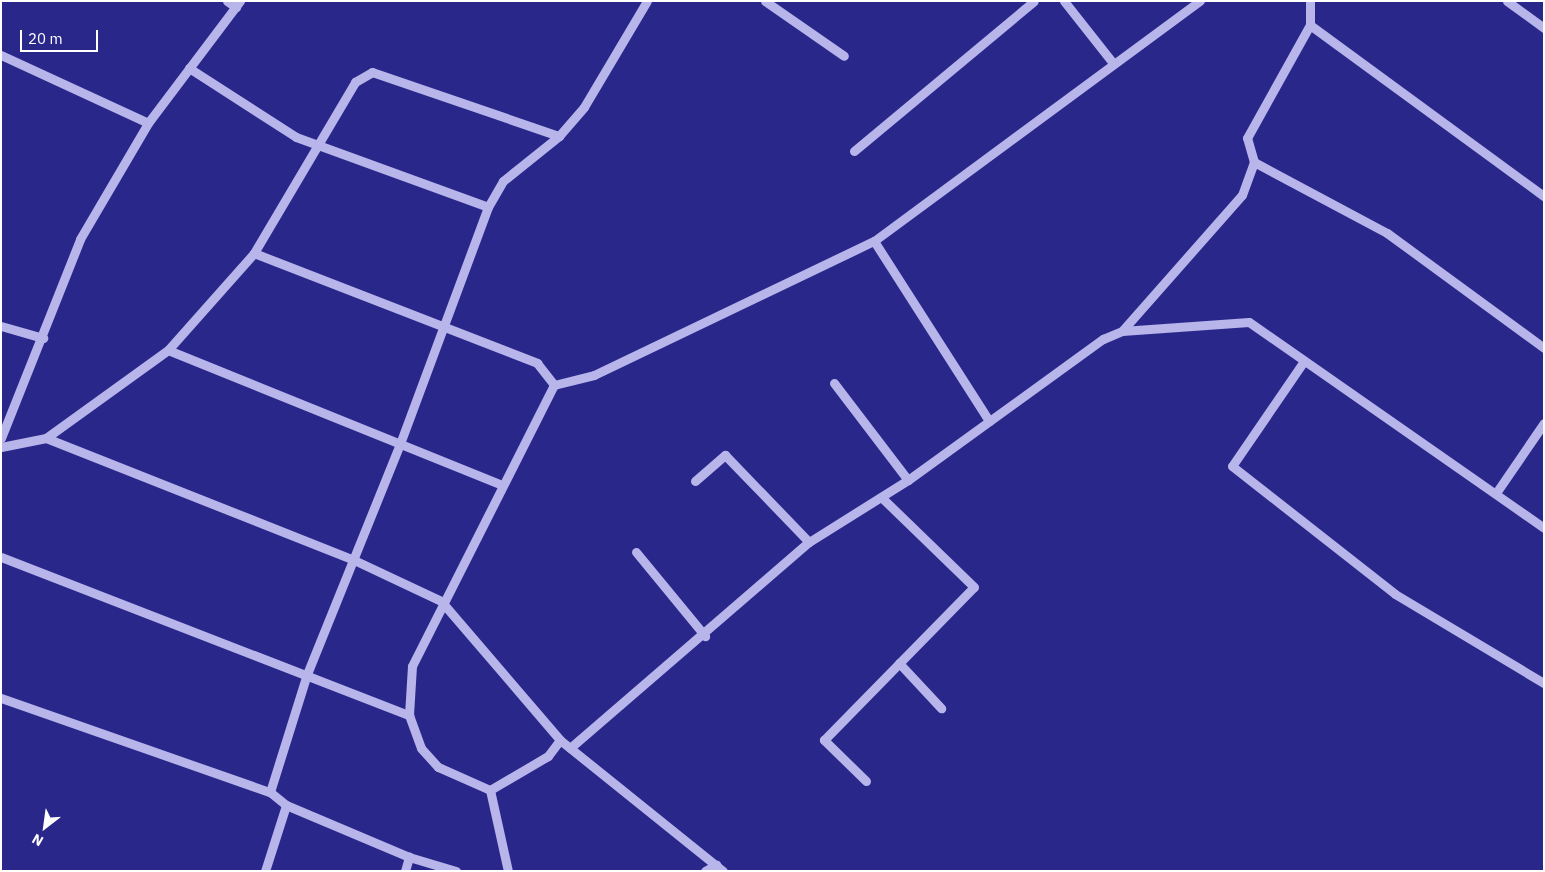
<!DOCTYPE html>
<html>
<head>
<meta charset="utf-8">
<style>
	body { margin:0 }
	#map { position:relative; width:1545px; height:872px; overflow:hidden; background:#2a278b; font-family:"IBM Plex Sans",sans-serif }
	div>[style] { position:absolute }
	.minor>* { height:9px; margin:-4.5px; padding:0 4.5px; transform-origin:4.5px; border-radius:4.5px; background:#b7b5ea }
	span { translate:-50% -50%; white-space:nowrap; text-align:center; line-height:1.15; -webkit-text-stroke:4.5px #2a278b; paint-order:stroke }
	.frame { position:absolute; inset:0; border:2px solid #fff; pointer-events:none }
	.north { position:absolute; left:20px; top:802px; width:50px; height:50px; -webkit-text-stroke:4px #2a278b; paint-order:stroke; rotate:210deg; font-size:14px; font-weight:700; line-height:20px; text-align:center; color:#fff }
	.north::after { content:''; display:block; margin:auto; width:18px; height:22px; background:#fff; clip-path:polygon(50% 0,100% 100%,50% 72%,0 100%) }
	.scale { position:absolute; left:20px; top:30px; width:78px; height:22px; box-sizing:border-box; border:2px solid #fff; border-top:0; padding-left:6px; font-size:15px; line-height:18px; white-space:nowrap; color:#fff; -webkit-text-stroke:4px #2a278b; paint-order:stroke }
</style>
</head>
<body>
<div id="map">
	<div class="minor">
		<div style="left:227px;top:1px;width:11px;rotate:34deg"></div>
		<div style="left:765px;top:1px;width:96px;rotate:34.8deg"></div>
		<div style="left:1064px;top:1px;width:79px;rotate:51.7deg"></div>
		<div style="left:1507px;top:1px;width:46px;rotate:36.1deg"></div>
		<div style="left:1310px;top:25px;width:290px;rotate:36.2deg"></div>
		<div style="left:1px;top:55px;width:162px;rotate:24.8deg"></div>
		<div style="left:189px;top:68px;width:127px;rotate:32.8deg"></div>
		<div style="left:296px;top:137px;width:204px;rotate:20deg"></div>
		<div style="left:854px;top:151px;width:234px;rotate:-39.8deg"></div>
		<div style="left:1254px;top:162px;width:151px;rotate:28.1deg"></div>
		<div style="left:1387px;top:233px;width:195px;rotate:36.2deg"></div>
		<div style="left:874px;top:241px;width:214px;rotate:57.4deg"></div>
		<div style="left:254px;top:253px;width:304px;rotate:21.2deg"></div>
		<div style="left:537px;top:363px;width:28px;rotate:52deg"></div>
		<div style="left:1px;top:326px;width:44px;rotate:15.9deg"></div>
		<div style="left:1122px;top:331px;width:181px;rotate:-48.6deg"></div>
		<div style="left:1242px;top:195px;width:35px;rotate:-70deg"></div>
		<div style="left:1254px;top:162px;width:25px;rotate:-106deg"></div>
		<div style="left:1247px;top:138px;width:129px;rotate:-60.9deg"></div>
		<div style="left:1310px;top:25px;width:24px;rotate:-90deg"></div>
		<div style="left:168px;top:350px;width:358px;rotate:22deg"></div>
		<div style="left:1304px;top:361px;width:127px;rotate:124.4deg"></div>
		<div style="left:1232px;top:466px;width:207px;rotate:38.1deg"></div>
		<div style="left:1395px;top:594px;width:174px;rotate:30.9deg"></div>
		<div style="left:834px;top:383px;width:122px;rotate:52.7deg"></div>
		<div style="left:1px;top:438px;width:214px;rotate:-68.3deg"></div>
		<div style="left:80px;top:239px;width:134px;rotate:-59.6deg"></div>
		<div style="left:148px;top:123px;width:153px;rotate:-53deg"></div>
		<div style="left:46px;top:438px;width:331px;rotate:21.6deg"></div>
		<div style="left:354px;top:560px;width:96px;rotate:25.2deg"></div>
		<div style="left:441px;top:601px;width:183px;rotate:49.4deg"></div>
		<div style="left:560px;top:740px;width:209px;rotate:38.8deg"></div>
		<div style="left:1px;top:447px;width:46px;rotate:-11.3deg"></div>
		<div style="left:46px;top:438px;width:150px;rotate:-35.8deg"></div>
		<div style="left:168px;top:350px;width:130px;rotate:-48.4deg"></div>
		<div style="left:254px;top:253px;width:199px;rotate:-59.4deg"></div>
		<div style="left:355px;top:82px;width:20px;rotate:-30deg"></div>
		<div style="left:372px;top:72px;width:198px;rotate:18.9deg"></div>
		<div style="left:695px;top:481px;width:40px;rotate:-41deg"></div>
		<div style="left:725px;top:455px;width:121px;rotate:46deg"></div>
		<div style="left:1496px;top:493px;width:85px;rotate:-55.6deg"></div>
		<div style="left:636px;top:552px;width:109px;rotate:50.6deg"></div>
		<div style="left:1px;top:557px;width:438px;rotate:21.2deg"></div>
		<div style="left:899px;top:663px;width:62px;rotate:47deg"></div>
		<div style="left:1px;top:698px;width:285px;rotate:19.3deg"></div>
		<div style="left:270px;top:792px;width:21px;rotate:39deg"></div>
		<div style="left:286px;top:805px;width:134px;rotate:22.9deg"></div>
		<div style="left:409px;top:857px;width:49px;rotate:16.6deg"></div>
		<div style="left:560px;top:740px;width:20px;rotate:127deg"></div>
		<div style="left:548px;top:756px;width:67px;rotate:149.6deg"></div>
		<div style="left:490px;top:790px;width:57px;rotate:-156.1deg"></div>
		<div style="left:438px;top:767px;width:25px;rotate:-132deg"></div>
		<div style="left:421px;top:748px;width:35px;rotate:-110deg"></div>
		<div style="left:409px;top:715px;width:49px;rotate:-86.5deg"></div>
		<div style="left:412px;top:666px;width:315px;rotate:-63.2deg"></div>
		<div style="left:554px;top:385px;width:41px;rotate:-14deg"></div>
		<div style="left:594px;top:375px;width:310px;rotate:-25.6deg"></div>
		<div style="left:874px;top:241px;width:405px;rotate:-36.4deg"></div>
		<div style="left:570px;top:748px;width:316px;rotate:-40.8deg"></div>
		<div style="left:809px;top:542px;width:117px;rotate:-32.1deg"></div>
		<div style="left:908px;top:480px;width:241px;rotate:-35.9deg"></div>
		<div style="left:1103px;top:339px;width:21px;rotate:-23deg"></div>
		<div style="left:1122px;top:331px;width:127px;rotate:-4.1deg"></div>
		<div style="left:1249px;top:322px;width:360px;rotate:34.9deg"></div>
		<div style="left:866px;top:781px;width:59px;rotate:-135.7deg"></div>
		<div style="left:824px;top:740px;width:214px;rotate:-45.6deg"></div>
		<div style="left:974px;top:587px;width:129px;rotate:-135.9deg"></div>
		<div style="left:490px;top:790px;width:83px;rotate:77.5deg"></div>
		<div style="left:270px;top:792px;width:124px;rotate:-72.6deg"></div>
		<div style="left:307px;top:674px;width:251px;rotate:-68deg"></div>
		<div style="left:401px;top:441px;width:250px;rotate:-69.6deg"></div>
		<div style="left:488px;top:207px;width:30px;rotate:-60deg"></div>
		<div style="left:503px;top:181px;width:72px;rotate:-38.8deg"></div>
		<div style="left:559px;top:136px;width:38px;rotate:-49deg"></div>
		<div style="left:584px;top:107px;width:123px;rotate:-59.3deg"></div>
		<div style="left:265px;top:871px;width:69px;rotate:-72.3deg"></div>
		<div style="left:405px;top:871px;width:15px;rotate:-74deg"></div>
		<div style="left:705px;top:871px;width:13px;rotate:-29deg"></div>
	</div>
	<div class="frame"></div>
	<div class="north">N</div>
	<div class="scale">20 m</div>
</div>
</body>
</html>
